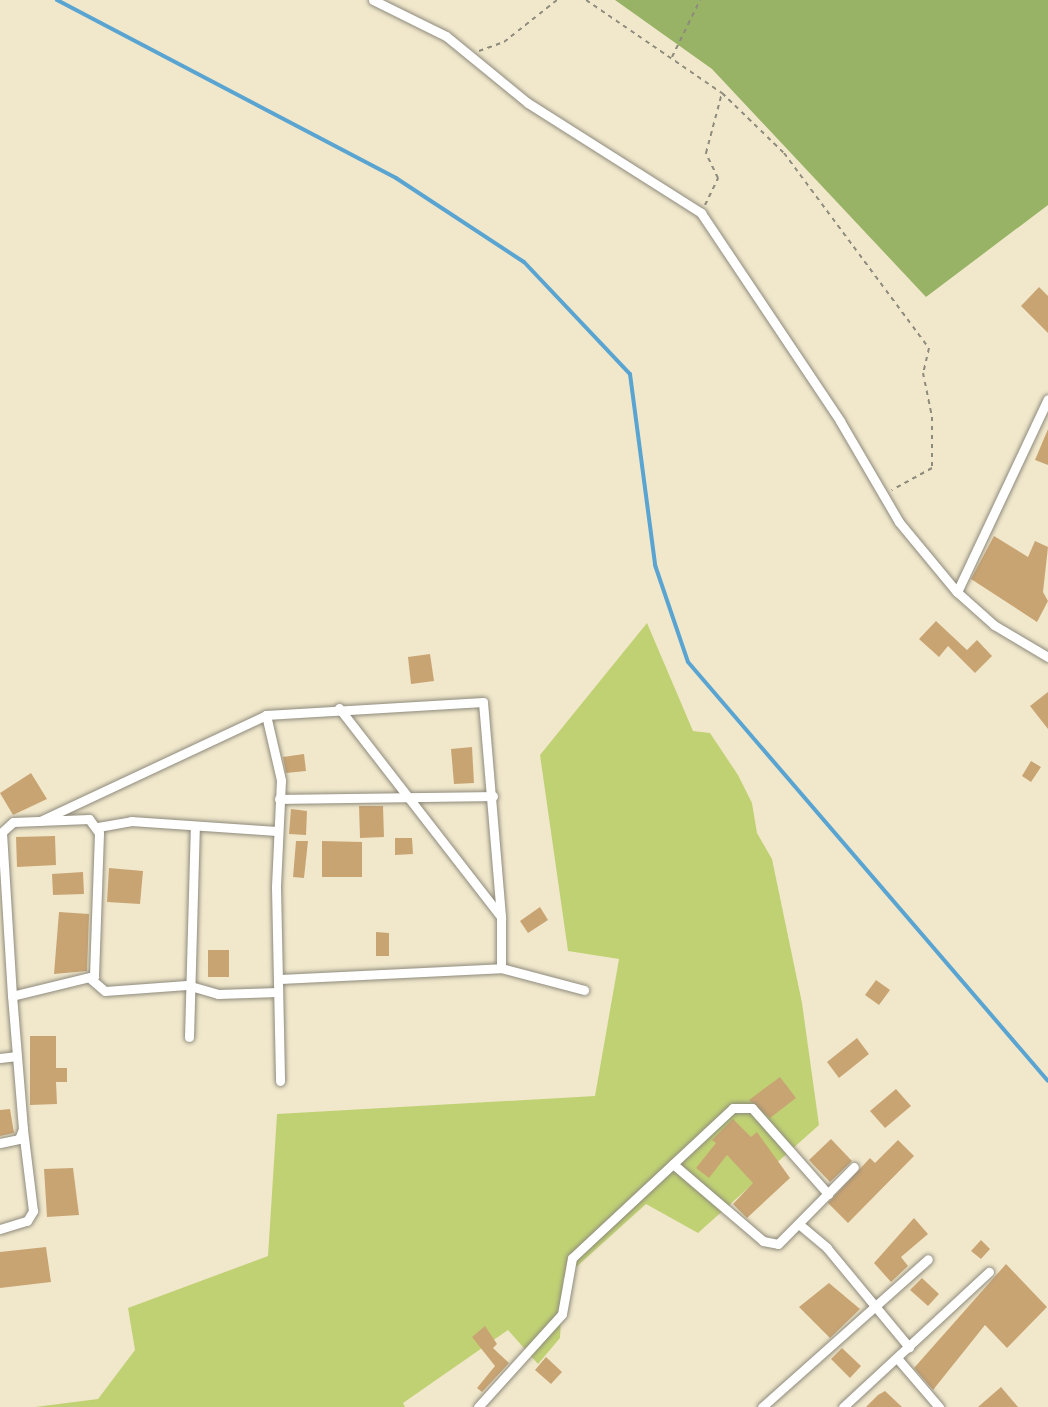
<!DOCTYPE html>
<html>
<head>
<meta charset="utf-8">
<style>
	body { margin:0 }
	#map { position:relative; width:1048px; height:1407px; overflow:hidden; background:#f1e8cc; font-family:Sriracha,sans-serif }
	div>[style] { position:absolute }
	.green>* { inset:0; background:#c0d174 }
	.forest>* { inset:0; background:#98b366 }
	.stream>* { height:4px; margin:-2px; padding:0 2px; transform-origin:2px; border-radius:2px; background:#59a4d1 }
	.building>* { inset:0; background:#c9a473 }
	.path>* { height:2px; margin-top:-1px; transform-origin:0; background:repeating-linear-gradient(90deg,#8e8a7c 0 4.5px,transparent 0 9px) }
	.roads { filter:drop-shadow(0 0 2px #8e8a7c) drop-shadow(0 0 2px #8e8a7c) }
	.minor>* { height:9px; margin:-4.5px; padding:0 4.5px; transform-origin:4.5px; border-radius:4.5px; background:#fff }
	span { translate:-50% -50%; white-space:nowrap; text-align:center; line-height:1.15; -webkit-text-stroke:4.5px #fcf5e5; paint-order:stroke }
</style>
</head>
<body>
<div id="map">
	<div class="green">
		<div style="clip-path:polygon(647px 623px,693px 731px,710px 733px,738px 775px,752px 803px,757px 833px,772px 859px,802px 1003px,819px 1125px,698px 1233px,646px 1204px,563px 1279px,560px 1338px,538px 1364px,508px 1330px,403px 1403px,405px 1407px,35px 1407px,98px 1399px,135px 1350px,128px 1308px,268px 1256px,277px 1114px,595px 1096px,619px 959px,568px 951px,540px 755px)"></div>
	</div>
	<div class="forest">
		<div style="clip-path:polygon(615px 0,1048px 0,1048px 205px,926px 297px,712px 69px)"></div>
	</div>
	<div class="stream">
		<div style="left:57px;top:0;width:383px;rotate:27.7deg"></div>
		<div style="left:396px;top:178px;width:153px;rotate:33.3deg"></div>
		<div style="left:524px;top:262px;width:154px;rotate:46.6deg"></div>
		<div style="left:630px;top:374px;width:193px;rotate:82.5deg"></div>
		<div style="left:655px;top:565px;width:102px;rotate:71.2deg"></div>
		<div style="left:688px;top:662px;width:552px;rotate:49.33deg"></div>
	</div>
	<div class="building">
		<div style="clip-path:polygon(1039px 287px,1048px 296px,1048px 333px,1021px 306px)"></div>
		<div style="clip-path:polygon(1048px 429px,1048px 465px,1035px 460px)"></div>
		<div style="clip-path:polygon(994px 536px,1028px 557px,1035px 541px,1048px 547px,1043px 592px,1048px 601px,1037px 622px,971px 579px)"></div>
		<div style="clip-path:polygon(936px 621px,967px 650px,977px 640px,992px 656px,975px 673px,948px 646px,939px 657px,919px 639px)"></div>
		<div style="clip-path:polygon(430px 654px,434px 681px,411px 684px,408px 657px)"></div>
		<div style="clip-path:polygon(1048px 692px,1048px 729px,1030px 706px)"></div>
		<div style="clip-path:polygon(472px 747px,474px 783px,454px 784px,451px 749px)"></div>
		<div style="clip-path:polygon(304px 754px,306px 771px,286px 773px,283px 757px)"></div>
		<div style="clip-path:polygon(1031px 761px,1041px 767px,1031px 782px,1022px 776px)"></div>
		<div style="clip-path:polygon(31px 773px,47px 799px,13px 815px,0 793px)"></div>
		<div style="clip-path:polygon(359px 806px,383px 806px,384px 837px,360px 838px)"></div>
		<div style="clip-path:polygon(291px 809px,307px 811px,306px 835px,289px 834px)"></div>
		<div style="clip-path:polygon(55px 836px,56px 865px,17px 867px,16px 837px)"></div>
		<div style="clip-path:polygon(395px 838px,412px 838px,413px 854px,395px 855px)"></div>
		<div style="clip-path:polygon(296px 841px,308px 841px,304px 878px,293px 877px)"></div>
		<div style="clip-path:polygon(322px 841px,362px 842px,362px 877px,322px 877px)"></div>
		<div style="clip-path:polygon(109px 868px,143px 871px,140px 904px,107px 902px)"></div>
		<div style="clip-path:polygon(83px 872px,84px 894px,53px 895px,52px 874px)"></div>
		<div style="clip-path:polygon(540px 907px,548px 920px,528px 933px,520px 921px)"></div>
		<div style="clip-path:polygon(59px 912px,89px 914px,87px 971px,54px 974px)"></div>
		<div style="clip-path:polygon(376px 932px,389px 933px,389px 956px,376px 956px)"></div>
		<div style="clip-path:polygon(208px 950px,229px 950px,229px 977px,208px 977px)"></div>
		<div style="clip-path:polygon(876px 980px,890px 990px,879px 1005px,865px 995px)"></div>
		<div style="clip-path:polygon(30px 1036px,56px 1036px,56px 1068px,67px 1068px,67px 1082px,56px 1082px,57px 1104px,30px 1105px)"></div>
		<div style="clip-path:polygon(857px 1038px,869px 1054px,839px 1078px,827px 1062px)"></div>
		<div style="clip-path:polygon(780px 1077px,796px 1098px,770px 1118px,749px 1100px)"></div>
		<div style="clip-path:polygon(896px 1089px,911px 1106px,885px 1128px,870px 1111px)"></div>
		<div style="clip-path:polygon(10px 1109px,14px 1133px,0 1136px,0 1110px)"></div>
		<div style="clip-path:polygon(733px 1119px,751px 1137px,757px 1132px,790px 1178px,747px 1218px,733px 1204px,753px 1183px,727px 1155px,709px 1178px,696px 1168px,716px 1143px,712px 1140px)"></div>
		<div style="clip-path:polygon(831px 1139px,852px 1161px,830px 1182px,809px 1160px)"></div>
		<div style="clip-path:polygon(898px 1140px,914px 1156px,848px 1223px,828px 1203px,870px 1158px,875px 1163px)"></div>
		<div style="clip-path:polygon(73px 1168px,79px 1215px,47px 1217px,44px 1169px)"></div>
		<div style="clip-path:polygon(914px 1218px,928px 1234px,901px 1257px,908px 1266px,891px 1282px,874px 1263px)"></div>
		<div style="clip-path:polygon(981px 1240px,990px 1249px,981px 1259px,971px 1251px)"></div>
		<div style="clip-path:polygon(46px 1247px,51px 1282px,0 1288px,0 1252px)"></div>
		<div style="clip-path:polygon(1006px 1264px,1047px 1307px,1007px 1348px,985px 1325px,933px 1390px,914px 1368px)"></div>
		<div style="clip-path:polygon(922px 1278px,939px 1294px,928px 1306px,910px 1290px)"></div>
		<div style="clip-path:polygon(829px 1283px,860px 1309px,830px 1338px,799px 1307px)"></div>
		<div style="clip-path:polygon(485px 1326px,497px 1344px,493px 1348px,509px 1363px,482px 1392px,477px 1388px,495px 1366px,472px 1337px)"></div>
		<div style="clip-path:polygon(842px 1348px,861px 1366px,850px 1378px,831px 1359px)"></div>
		<div style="clip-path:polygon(546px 1357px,562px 1372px,551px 1384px,535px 1370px)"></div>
		<div style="clip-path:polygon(1001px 1387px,1018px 1407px,978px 1407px)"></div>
		<div style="clip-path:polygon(885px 1391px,902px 1407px,866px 1407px,878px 1395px)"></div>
	</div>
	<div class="path">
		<div style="left:586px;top:0;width:165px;rotate:34.4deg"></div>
		<div style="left:722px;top:93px;width:86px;rotate:44.1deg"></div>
		<div style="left:784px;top:153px;width:243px;rotate:53.4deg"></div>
		<div style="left:929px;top:348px;width:26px;rotate:103deg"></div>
		<div style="left:923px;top:373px;width:45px;rotate:78.4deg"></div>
		<div style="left:932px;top:417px;width:51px;rotate:90deg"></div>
		<div style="left:932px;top:468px;width:46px;rotate:151.2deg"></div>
		<div style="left:479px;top:51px;width:27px;rotate:-20deg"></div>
		<div style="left:504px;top:42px;width:68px;rotate:-38.4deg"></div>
		<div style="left:672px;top:57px;width:64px;rotate:-63.8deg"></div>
		<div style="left:705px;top:205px;width:30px;rotate:-64deg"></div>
		<div style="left:718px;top:178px;width:28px;rotate:-116deg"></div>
		<div style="left:706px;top:153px;width:62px;rotate:-75.1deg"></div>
	</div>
	<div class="roads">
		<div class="minor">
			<div style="left:373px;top:0;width:81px;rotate:26.3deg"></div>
			<div style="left:446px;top:36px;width:106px;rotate:39.3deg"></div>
			<div style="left:528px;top:103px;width:205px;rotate:32.4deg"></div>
			<div style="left:701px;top:213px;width:250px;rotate:56.2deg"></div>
			<div style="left:840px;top:421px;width:117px;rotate:59.7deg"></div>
			<div style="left:899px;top:522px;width:91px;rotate:50.4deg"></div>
			<div style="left:957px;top:592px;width:50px;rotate:41.7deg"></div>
			<div style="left:994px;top:625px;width:63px;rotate:30.7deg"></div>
			<div style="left:957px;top:592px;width:213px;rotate:-64.8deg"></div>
			<div style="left:339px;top:708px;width:264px;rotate:52.2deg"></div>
			<div style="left:501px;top:917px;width:51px;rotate:90deg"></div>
			<div style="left:501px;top:968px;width:86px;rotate:14.8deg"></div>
			<div style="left:266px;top:715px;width:67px;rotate:77deg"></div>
			<div style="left:281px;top:780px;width:107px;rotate:92.7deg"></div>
			<div style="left:276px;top:887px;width:194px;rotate:88.8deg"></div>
			<div style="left:279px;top:799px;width:214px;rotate:-0.8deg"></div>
			<div style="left:40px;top:821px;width:250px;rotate:-25.1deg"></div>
			<div style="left:266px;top:715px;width:217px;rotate:-3.4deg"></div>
			<div style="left:483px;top:702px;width:216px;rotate:85.2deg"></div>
			<div style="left:98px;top:827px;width:34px;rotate:-10deg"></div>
			<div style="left:131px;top:821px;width:146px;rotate:3.9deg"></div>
			<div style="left:91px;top:979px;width:18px;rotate:41deg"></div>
			<div style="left:105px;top:991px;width:82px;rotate:-4.2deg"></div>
			<div style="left:187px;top:985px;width:32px;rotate:16deg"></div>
			<div style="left:218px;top:994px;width:60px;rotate:-1.9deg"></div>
			<div style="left:280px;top:979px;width:221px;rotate:-2.8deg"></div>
			<div style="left:189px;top:1037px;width:210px;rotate:-88.4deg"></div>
			<div style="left:0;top:1058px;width:17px;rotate:-7deg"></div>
			<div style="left:0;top:1143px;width:19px;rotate:-12deg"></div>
			<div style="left:19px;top:1139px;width:11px;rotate:-68deg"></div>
			<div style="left:23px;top:1129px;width:133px;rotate:-94.7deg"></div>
			<div style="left:12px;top:996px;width:164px;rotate:-93.5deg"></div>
			<div style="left:2px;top:832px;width:15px;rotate:-42deg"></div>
			<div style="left:13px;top:822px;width:76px;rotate:-2.3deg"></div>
			<div style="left:89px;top:819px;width:17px;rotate:54deg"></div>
			<div style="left:99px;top:833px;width:143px;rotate:92deg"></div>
			<div style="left:94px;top:976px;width:84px;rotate:166.3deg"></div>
			<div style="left:673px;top:1164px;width:118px;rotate:40.5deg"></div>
			<div style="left:763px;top:1241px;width:15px;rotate:11deg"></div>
			<div style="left:778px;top:1244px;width:108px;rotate:-45.4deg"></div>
			<div style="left:800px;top:1225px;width:35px;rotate:40deg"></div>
			<div style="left:827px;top:1248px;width:129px;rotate:50.4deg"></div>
			<div style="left:0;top:1229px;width:28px;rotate:-17deg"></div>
			<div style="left:27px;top:1221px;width:12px;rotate:-59deg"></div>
			<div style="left:33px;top:1211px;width:83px;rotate:-97deg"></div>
			<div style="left:897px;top:1358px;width:65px;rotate:49.4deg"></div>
			<div style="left:478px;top:1407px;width:125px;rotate:-47.9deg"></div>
			<div style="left:562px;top:1314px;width:57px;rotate:-79.9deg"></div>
			<div style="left:572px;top:1258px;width:220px;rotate:-43deg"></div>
			<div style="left:733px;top:1108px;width:19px"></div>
			<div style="left:752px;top:1108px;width:115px;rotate:48.5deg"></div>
			<div style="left:762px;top:1407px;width:222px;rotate:-41.7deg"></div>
			<div style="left:843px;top:1407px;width:199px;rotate:-42.8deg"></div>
		</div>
	</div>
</div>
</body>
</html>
